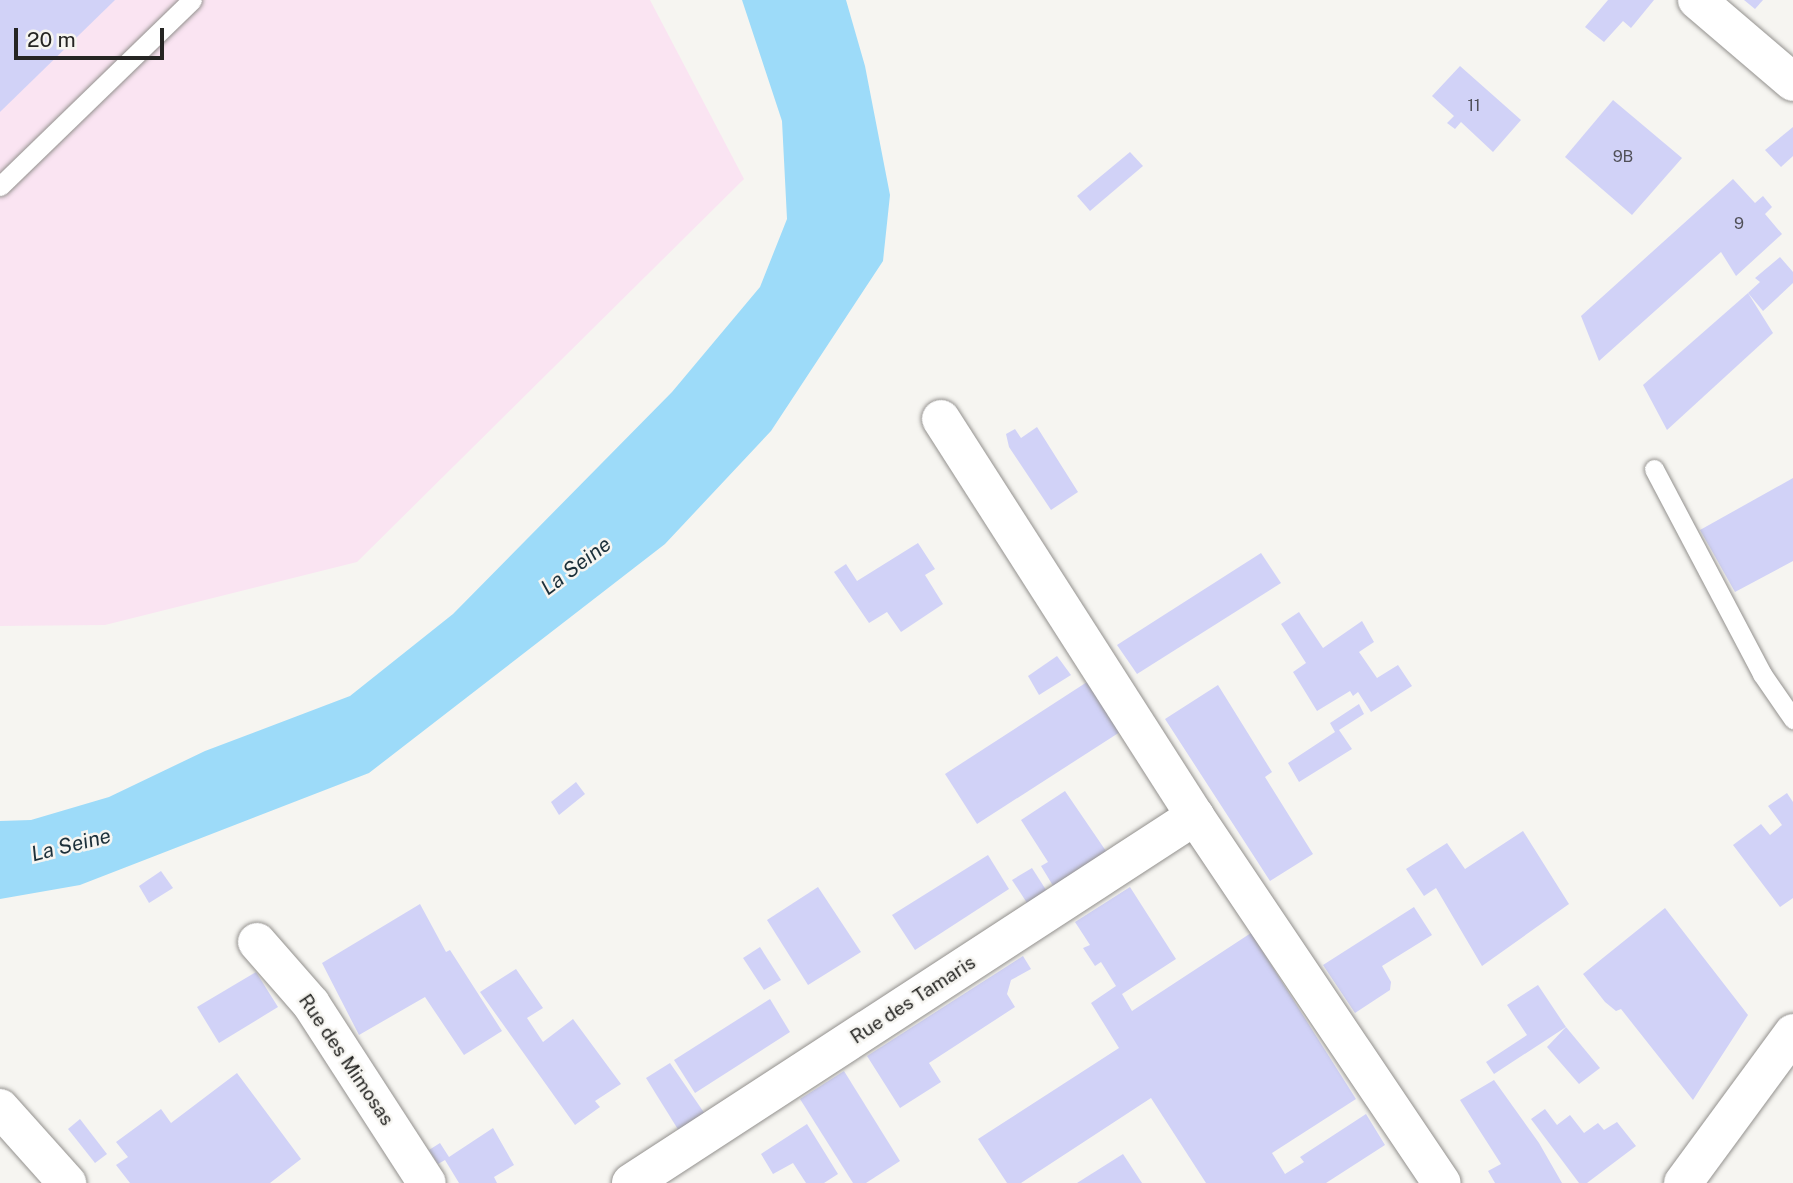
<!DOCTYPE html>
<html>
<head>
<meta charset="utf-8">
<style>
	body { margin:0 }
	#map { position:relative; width:1793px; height:1183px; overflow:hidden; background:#f6f5f1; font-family:"Public Sans",sans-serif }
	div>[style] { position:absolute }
	.industrial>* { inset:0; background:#fae4f2 }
	.water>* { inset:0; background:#9ddbf9 }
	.building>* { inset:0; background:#d1d2f7 }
	.roads { filter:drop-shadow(0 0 2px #93918e) drop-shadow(0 0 2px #93918e) }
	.lane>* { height:19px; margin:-9.5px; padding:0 9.5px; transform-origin:9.5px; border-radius:9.5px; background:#fff }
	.street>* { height:38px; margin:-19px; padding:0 19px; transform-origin:19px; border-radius:19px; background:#fff }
	.secondary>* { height:38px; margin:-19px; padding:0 19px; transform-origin:19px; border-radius:19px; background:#fff }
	span { translate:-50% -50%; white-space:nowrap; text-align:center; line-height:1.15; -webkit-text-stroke:5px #f6f5f1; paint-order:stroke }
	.number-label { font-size:16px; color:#505058 }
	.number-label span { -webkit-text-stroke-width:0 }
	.street-label { font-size:19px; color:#252523 }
	.water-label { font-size:21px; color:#1c303a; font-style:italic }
	.scale { position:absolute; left:14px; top:28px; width:150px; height:32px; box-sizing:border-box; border:4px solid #252523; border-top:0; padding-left:9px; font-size:21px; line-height:24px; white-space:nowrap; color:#252523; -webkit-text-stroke:5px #f6f5f1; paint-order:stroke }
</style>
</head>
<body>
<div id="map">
	<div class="industrial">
		<div style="clip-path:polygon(0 0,650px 0,744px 179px,357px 562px,105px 625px,0 626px)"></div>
	</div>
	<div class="water">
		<div style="clip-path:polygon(742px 0,846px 0,865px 66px,890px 195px,883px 261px,771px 431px,665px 544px,369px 773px,80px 885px,0 899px,0 821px,31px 820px,109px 797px,205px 751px,350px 696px,453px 614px,672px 392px,760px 287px,787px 219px,782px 121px)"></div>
	</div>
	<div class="building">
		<div style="clip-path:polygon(0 0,115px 0,0 112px)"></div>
		<div style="clip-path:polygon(1608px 0,1654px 0,1631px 28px,1623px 21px,1604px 42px,1585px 27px)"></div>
		<div style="clip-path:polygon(1744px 0,1763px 0,1755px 9px)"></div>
		<div style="clip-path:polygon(1460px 66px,1521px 120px,1493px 152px,1461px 122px,1455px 129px,1447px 123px,1454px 116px,1432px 96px)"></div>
		<div style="clip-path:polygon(1613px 100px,1682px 158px,1632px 215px,1565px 157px)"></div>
		<div style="clip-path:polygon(1793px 127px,1793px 156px,1781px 167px,1765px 150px)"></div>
		<div style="clip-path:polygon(1130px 152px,1143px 166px,1090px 211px,1077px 196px)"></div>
		<div style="clip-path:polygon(1733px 179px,1755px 203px,1763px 196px,1772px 207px,1765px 214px,1782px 234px,1736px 276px,1721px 252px,1599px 361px,1581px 316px)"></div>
		<div style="clip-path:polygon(1780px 257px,1793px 272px,1793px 283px,1763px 311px,1748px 293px,1760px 282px,1755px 278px)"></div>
		<div style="clip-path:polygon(1748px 293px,1773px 333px,1667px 430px,1643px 385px)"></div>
		<div style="clip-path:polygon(1037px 427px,1078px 492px,1051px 510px,1009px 447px,1006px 434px,1015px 429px,1021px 438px)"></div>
		<div style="clip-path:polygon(1793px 478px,1793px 561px,1735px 592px,1700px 530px)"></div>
		<div style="clip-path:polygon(918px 543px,935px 569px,925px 575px,943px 604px,901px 632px,887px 612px,869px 623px,834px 572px,846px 564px,857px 581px)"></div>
		<div style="clip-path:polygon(1261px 553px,1281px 583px,1137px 674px,1117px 645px)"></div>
		<div style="clip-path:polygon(1299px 612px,1323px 648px,1362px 621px,1374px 642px,1359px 652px,1377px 678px,1398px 665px,1412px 686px,1371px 712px,1358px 692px,1353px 696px,1350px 691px,1317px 711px,1293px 672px,1306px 663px,1281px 624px)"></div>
		<div style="clip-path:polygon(1057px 656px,1071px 675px,1039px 695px,1028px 676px)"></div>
		<div style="clip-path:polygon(1087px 682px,1120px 732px,977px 824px,945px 774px)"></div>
		<div style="clip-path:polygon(1218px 685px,1272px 772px,1265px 777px,1313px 854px,1270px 881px,1165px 719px)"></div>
		<div style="clip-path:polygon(1359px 704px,1364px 714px,1339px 730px,1352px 749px,1299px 782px,1288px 763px,1335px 732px,1330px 723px)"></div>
		<div style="clip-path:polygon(576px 782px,585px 794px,559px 815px,551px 802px)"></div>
		<div style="clip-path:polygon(1065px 791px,1108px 854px,1055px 889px,1041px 866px,1048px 862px,1021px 820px)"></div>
		<div style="clip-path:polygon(1787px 793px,1793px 802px,1793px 898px,1780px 907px,1733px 845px,1761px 824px,1770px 835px,1782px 825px,1768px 806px)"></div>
		<div style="clip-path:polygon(1523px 831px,1569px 904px,1482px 966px,1436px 888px,1424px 896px,1406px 869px,1447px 843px,1465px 869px)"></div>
		<div style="clip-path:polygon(988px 855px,1009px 889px,915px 950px,892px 915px)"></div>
		<div style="clip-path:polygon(1032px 868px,1048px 893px,1029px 906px,1012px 880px)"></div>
		<div style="clip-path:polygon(161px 871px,173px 888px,149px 903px,139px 886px)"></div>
		<div style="clip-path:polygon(818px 887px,861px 952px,808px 985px,767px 920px)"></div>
		<div style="clip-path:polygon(1130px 887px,1176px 959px,1122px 994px,1132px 1011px,1251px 933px,1356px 1099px,1272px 1153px,1285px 1174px,1304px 1162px,1300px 1157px,1366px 1114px,1385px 1145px,1326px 1183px,1206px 1183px,1151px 1098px,1021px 1183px,1007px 1183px,978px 1139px,1119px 1048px,1091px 1003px,1116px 986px,1101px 962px,1095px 966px,1083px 948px,1090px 945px,1075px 922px)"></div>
		<div style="clip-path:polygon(420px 904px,446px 952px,450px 950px,502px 1031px,464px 1055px,425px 997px,359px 1035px,322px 963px)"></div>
		<div style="clip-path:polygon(1414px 907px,1432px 935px,1382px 966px,1391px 982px,1390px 990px,1355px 1013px,1323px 965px)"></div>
		<div style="clip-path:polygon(1665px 908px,1748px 1015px,1693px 1100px,1621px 1009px,1616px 1011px,1605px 1002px,1583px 974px)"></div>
		<div style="clip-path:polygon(760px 947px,781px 980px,764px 990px,743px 958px)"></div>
		<div style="clip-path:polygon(1023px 956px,1031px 969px,1011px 980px,1007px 994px,1015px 1007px,929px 1063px,941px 1082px,900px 1108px,867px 1056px)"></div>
		<div style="clip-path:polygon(516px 969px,543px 1008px,527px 1018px,543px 1042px,573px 1019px,621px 1084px,595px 1101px,600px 1107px,575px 1125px,480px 992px)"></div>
		<div style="clip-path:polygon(256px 972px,278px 1007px,219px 1043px,197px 1007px)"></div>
		<div style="clip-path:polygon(1538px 985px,1566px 1027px,1494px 1074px,1486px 1062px,1527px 1035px,1507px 1005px)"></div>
		<div style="clip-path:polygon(770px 999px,790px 1032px,695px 1093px,674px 1060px)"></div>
		<div style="clip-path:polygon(1566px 1027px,1600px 1068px,1579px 1084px,1547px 1047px)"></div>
		<div style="clip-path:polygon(670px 1063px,705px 1114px,679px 1131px,646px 1078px)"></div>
		<div style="clip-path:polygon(844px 1071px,900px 1161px,866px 1183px,853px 1183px,800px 1099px)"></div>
		<div style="clip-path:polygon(237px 1073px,301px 1159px,270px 1183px,130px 1183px,116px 1165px,128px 1157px,116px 1142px,161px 1109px,171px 1123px)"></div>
		<div style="clip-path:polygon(1494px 1080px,1539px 1143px,1562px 1183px,1495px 1183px,1488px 1171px,1501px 1164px,1460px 1100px)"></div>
		<div style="clip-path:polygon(1545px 1109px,1557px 1125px,1570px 1115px,1584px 1133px,1598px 1123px,1604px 1130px,1617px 1122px,1636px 1146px,1587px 1183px,1579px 1183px,1531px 1119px)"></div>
		<div style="clip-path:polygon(80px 1119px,107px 1154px,95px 1163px,68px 1129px)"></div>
		<div style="clip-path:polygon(807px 1124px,838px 1174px,824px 1183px,806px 1183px,793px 1163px,773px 1174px,761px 1154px)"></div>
		<div style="clip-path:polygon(493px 1128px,514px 1165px,494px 1177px,497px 1183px,459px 1183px,445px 1160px,438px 1164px,429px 1150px,440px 1143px,449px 1157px)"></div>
		<div style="clip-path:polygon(1123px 1154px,1142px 1183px,1077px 1183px)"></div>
	</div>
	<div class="roads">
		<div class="lane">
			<div style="left:0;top:186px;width:267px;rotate:-44.1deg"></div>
			<div style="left:1654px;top:469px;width:232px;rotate:62.2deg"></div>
			<div style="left:1762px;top:674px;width:55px;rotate:55.4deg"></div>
		</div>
		<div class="street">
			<div style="left:1697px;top:0;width:126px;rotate:40.5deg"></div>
			<div style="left:941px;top:419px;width:471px;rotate:57.4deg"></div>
			<div style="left:1195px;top:816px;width:442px;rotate:56.1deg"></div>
			<div style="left:257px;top:942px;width:82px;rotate:48.9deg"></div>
			<div style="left:311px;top:1004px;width:213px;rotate:57.1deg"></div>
			<div style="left:0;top:1108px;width:101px;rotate:48.2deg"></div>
			<div style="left:631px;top:1183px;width:673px;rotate:-33.05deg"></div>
		</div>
		<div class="secondary">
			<div style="left:1683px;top:1183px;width:186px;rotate:-53.7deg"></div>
		</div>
	</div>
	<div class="number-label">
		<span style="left:1474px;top:106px">11</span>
		<span style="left:1623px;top:157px">9B</span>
		<span style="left:1739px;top:224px">9</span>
	</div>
	<div class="street-label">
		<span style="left:913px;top:1000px;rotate:-33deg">Rue des Tamaris</span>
		<span style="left:346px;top:1060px;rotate:56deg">Rue des Mimosas</span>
	</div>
	<div class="water-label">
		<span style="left:576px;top:566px;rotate:-37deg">La Seine</span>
		<span style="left:71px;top:845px;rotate:-14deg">La Seine</span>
	</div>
	<div class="scale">20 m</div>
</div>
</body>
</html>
